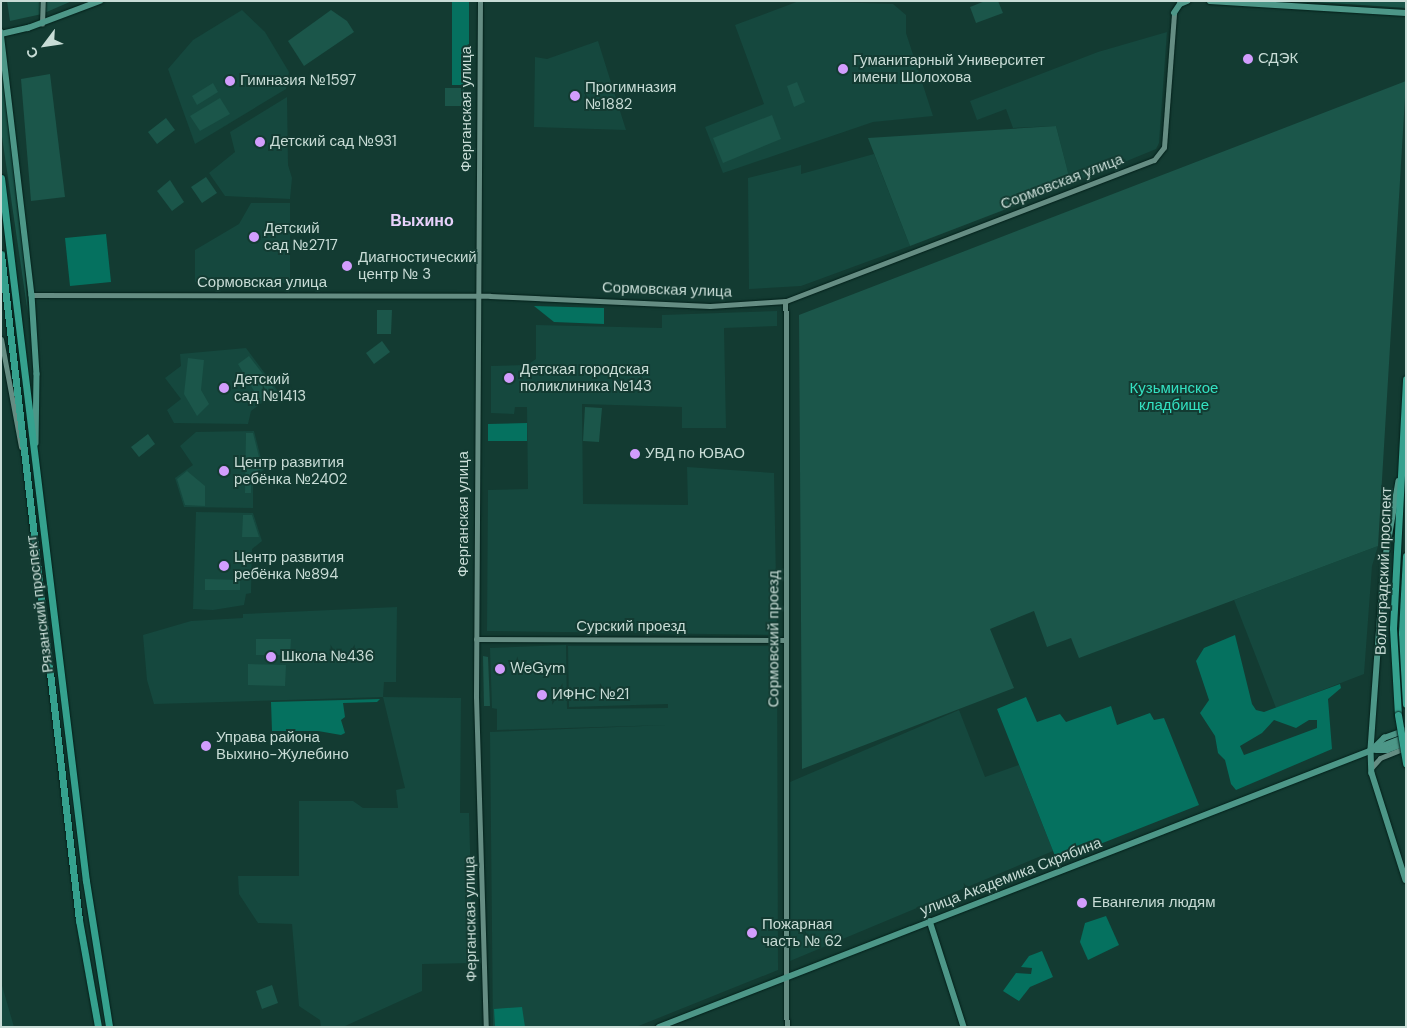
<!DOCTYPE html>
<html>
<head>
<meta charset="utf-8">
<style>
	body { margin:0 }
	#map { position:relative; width:1407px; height:1028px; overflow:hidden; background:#133b32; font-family:"DM Sans",sans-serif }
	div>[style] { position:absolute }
	.built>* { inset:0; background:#15483e }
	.green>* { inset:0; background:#1b564a }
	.forest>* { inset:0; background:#05715f }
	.roads { filter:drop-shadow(0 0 1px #03201a) drop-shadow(0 0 1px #03201a) }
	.minor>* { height:4.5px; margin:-2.25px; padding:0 2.25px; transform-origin:2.25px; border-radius:2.25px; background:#658d83 }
	.tertiary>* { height:5px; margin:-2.5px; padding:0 2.5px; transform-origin:2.5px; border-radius:2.5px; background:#658d83 }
	.secondary>* { height:5.5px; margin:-2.75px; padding:0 2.75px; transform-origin:2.75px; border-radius:2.75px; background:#4d9788 }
	.primary>* { height:7px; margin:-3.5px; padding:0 3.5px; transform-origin:3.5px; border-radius:3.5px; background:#35a18e }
	.bridges { filter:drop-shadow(0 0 1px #03201a) drop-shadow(0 0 1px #03201a) }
	.primary-bridge>* { height:7px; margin:-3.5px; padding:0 3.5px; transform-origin:3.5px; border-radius:3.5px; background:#35a18e }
	.dots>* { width:14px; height:14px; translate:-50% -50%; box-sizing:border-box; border:2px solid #133b32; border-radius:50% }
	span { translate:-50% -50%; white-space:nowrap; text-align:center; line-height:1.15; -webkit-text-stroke:4px #133b32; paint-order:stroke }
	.poi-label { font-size:15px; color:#c8dcd6 }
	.left { translate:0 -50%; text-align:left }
	.street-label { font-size:15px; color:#c8dcd6 }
	.park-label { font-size:15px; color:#34e2c2 }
	.neighbourhood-label { font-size:16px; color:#e7d1fb; font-weight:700 }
	.frame { position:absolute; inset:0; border:2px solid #c8dcd6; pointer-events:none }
	.north { position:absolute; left:20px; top:20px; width:50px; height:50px; -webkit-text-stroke:4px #133b32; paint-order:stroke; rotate:239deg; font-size:14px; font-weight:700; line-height:20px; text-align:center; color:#c8dcd6 }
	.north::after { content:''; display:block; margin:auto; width:18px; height:22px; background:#c8dcd6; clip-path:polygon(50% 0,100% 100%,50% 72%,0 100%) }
</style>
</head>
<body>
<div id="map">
	<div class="built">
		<div style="clip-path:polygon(799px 1px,893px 4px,906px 15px,906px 33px,933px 116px,873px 122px,723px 173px,705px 127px,764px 104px,735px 25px)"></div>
		<div style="clip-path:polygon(242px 10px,265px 32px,289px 72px,286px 89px,195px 144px,168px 69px,193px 40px)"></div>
		<div style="clip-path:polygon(1167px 32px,1159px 143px,1156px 149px,1071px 184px,1056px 126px,1013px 128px,1006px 109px,977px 120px,970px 101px,1098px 52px)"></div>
		<div style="clip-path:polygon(598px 41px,626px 130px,534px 127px,535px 57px,547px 59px)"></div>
		<div style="clip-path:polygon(287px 97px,288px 165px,292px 178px,290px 199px,225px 196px,209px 173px,235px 152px,230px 132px)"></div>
		<div style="clip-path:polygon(874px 154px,910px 246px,801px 286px,749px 289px,748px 178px,801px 165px,801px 174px)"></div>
		<div style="clip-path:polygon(251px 203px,290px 203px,290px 283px,195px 282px,195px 250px,239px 224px)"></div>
		<div style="clip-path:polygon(777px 311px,777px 326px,724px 328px,726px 428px,682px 428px,682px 407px,582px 404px,583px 504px,688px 505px,687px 467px,774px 473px,777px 635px,487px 631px,488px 490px,528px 489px,527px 407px,515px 407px,514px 414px,491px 413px,491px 366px,527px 365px,536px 359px,536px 325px,662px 328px,662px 315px)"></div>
		<div style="clip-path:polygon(246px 348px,278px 391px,251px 411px,248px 424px,174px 423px,167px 410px,181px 399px,165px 378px,181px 366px,180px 354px)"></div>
		<div style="clip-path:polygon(254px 431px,264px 470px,253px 478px,253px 508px,184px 507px,175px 478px,193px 465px,180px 446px,196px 432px)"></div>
		<div style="clip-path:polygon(196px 512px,253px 513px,262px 541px,252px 549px,251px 593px,246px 594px,244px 605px,213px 610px,193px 609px)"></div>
		<div style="clip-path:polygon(1378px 546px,1372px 566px,1364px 674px,1276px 708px,1234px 600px)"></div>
		<div style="clip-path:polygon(397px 607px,396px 682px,384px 682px,383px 697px,461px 698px,460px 813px,469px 813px,473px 963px,422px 964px,422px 991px,343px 1027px,321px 1027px,320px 1020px,299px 1006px,292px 924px,258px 923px,239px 894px,238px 876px,299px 876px,299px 801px,353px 801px,363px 808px,398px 808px,396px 790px,405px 788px,383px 697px,154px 704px,147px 680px,143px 635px,191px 621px,243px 618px,243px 614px)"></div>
		<div style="clip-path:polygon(566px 645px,567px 709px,668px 708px,668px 704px,569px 707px,568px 646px,777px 646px,778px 970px,636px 1027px,493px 1027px,490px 732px,668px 725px,497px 730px,497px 709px,492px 708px,490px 648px)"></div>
		<div style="clip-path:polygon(959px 710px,985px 777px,1019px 765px,1053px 851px,790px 961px,790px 782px)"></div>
		<div style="clip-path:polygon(1px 982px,14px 1027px,1px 1027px)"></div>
	</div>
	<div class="green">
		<div style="clip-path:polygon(7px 1px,72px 1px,42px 14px,10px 21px)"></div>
		<div style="clip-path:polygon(985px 1px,998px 1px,1003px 13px,976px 23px,970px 7px)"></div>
		<div style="clip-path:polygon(1300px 1px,1406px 1px,1406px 8px,1377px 6px)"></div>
		<div style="clip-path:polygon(331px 10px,347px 21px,354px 32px,304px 66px,288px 41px)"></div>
		<div style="clip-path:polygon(1px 62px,24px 260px,28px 314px,1px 130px)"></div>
		<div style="clip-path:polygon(50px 74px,65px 197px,31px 201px,21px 79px)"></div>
		<div style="clip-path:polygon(1406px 81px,1378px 546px,1079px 658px,1071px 638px,1047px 647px,1034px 611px,990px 629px,1014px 688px,802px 769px,799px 315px)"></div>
		<div style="clip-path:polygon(797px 82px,805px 102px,794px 107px,787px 86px)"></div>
		<div style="clip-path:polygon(213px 83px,218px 92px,197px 105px,192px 96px)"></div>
		<div style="clip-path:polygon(445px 88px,464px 88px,464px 106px,445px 106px)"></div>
		<div style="clip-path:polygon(220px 98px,230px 114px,200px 131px,190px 116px)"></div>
		<div style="clip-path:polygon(772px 115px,781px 139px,723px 163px,713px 138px)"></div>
		<div style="clip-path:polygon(166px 118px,175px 130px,157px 144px,148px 132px)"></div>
		<div style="clip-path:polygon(1056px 126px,1071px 184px,910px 246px,868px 138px)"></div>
		<div style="clip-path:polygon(206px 177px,217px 193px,202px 203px,191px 187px)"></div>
		<div style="clip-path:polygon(170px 180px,184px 202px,172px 211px,157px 191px)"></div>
		<div style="clip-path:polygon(377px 310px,392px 310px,391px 334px,377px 334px)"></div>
		<div style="clip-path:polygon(382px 341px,390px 352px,374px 364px,366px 353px)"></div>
		<div style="clip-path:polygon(249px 356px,275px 390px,260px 401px,238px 364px)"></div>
		<div style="clip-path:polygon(188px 358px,204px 360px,201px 390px,209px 404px,197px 416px,184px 394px)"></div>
		<div style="clip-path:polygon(585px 407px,602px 408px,599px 442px,583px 441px)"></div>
		<div style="clip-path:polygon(246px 433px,253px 433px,262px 469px,251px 477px,251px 493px,245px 493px)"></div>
		<div style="clip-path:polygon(148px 434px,155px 444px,139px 457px,131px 447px)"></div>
		<div style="clip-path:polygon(187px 471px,205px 486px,205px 506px,185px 505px,177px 479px)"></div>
		<div style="clip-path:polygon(243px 515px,252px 515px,259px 537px,242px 537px)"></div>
		<div style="clip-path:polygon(205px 579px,240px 580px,240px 590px,205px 590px)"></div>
		<div style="clip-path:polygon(256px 639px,291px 639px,290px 655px,256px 655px)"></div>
		<div style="clip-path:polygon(483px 656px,488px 657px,490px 706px,484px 706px)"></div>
		<div style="clip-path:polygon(248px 664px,286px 665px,285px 686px,248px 685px)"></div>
		<div style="clip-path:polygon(272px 985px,278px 1003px,262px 1009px,256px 991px)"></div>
	</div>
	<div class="forest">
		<div style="clip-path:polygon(452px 1px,469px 1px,469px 85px,452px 85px)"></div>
		<div style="clip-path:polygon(106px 234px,111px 282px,70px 286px,65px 238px)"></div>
		<div style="clip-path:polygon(534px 306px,604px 308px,604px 324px,554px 322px)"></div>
		<div style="clip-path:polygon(527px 423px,527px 441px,488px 441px,488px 424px)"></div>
		<div style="clip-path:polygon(evenodd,1235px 635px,1252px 704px,1256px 710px,1264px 712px,1340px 684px,1341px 688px,1328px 699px,1332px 749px,1236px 790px,1231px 784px,1225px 760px,1218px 753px,1215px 736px,1200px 713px,1209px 700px,1196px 661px,1204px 648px,1235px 635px,1274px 720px,1296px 728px,1309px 720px,1317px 720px,1317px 728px,1244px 755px,1240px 746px,1262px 733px,1274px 720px)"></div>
		<div style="clip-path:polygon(1026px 697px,1037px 722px,1060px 714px,1066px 722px,1111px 706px,1117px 725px,1150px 713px,1154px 720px,1164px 718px,1199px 805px,1057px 861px,997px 709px)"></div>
		<div style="clip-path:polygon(380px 699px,377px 702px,343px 703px,345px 717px,341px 720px,345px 733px,341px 735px,318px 731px,272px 731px,271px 702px)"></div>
		<div style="clip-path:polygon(1106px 916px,1119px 945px,1088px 960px,1080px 942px,1085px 923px)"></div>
		<div style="clip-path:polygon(1042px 951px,1053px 977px,1030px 987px,1019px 1001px,1003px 991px,1016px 973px,1031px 974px,1032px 968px,1021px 967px,1029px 956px)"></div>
		<div style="clip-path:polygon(522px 1007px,525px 1027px,495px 1027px,494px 1009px)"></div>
	</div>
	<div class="roads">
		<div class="minor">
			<div style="left:42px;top:24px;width:23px;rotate:-88deg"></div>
			<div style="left:786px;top:301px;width:726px;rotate:89.92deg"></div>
			<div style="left:476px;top:639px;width:310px;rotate:0.2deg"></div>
		</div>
		<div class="tertiary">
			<div style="left:480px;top:1px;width:696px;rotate:90.33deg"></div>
			<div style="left:476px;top:697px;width:330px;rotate:88.3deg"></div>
			<div style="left:32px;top:295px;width:458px;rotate:0.1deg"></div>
			<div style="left:490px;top:296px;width:220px;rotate:2.6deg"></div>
			<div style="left:710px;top:306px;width:76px;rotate:-3.8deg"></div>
			<div style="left:786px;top:301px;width:394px;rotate:-21deg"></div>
			<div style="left:1154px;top:160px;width:16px;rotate:-52deg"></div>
			<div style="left:1164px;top:147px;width:134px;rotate:-85.7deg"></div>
			<div style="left:1px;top:339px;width:110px;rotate:79.5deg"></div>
			<div style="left:1372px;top:767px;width:12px;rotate:-48deg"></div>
			<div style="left:1380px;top:758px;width:27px;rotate:-22deg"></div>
		</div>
		<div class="secondary">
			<div style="left:1210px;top:1px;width:196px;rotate:3.5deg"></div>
			<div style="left:1174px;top:13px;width:11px;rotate:-56deg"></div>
			<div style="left:1180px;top:4px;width:8px;rotate:-23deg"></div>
			<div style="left:1px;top:32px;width:265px;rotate:83.3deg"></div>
			<div style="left:32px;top:295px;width:79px;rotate:86.4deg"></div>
			<div style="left:37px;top:374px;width:69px;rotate:90.8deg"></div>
			<div style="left:1px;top:34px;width:28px;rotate:-13deg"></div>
			<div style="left:28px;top:28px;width:77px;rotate:-20.6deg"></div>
			<div style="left:1399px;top:481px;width:88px;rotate:99.8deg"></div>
			<div style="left:1384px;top:568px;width:182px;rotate:94.1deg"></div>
			<div style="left:1371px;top:750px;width:23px;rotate:88deg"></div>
			<div style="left:1372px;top:773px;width:112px;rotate:72.4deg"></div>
			<div style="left:1375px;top:747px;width:13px;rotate:-45deg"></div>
			<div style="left:1384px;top:738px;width:23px;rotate:-20deg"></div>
			<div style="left:1376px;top:750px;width:11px"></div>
			<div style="left:1387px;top:750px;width:19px;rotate:-21deg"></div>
			<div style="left:930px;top:921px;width:111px;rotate:72.2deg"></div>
			<div style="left:659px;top:1027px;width:801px;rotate:-21.22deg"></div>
		</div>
		<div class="primary">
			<div style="left:1px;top:178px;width:708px;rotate:83.11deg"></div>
			<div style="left:86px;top:881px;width:148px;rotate:81deg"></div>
			<div style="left:1px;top:254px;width:671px;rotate:83.32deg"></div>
			<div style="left:79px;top:920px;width:109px;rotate:79.9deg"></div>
			<div style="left:1406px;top:556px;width:77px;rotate:93deg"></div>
			<div style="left:1402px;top:633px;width:71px;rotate:86.8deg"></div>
			<div style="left:1398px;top:715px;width:87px;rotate:-93.3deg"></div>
			<div style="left:1393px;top:628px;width:249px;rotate:-87deg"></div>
		</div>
	</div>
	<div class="bridges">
		<div class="primary-bridge">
			<div style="left:1398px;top:715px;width:49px;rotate:80.5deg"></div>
		</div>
	</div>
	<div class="dots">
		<div style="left:1248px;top:59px;background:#d29dfd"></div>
		<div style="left:843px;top:69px;background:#d29dfd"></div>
		<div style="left:230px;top:81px;background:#d29dfd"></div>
		<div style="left:575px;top:96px;background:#d29dfd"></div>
		<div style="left:260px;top:142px;background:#d29dfd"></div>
		<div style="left:254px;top:237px;background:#d29dfd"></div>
		<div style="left:347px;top:266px;background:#d29dfd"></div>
		<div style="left:509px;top:378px;background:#d29dfd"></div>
		<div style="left:224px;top:388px;background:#d29dfd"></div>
		<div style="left:635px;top:454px;background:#d29dfd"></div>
		<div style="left:224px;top:471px;background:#d29dfd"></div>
		<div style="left:224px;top:566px;background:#d29dfd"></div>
		<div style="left:271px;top:657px;background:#d29dfd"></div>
		<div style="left:500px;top:669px;background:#d29dfd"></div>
		<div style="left:542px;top:695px;background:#d29dfd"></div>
		<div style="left:206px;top:746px;background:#d29dfd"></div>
		<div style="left:1082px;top:903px;background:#d29dfd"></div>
		<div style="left:752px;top:933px;background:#d29dfd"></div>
	</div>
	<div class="poi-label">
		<span class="left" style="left:1258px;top:59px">СДЭК</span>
		<span class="left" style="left:853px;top:69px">Гуманитарный Университет<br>имени Шолохова</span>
		<span class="left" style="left:240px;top:81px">Гимназия №1597</span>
		<span class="left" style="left:585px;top:96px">Прогимназия<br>№1882</span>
		<span class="left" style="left:270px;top:142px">Детский сад №931</span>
		<span class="left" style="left:264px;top:237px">Детский<br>сад №2717</span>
		<span class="left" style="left:358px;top:266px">Диагностический<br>центр № 3</span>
		<span class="left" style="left:520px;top:378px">Детская городская<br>поликлиника №143</span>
		<span class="left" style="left:234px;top:388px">Детский<br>сад №1413</span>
		<span class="left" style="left:645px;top:454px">УВД по ЮВАО</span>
		<span class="left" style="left:234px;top:471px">Центр развития<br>ребёнка №2402</span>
		<span class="left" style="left:234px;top:566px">Центр развития<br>ребёнка №894</span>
		<span class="left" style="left:281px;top:657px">Школа №436</span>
		<span class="left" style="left:510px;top:669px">WeGym</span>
		<span class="left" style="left:552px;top:695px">ИФНС №21</span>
		<span class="left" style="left:216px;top:746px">Управа района<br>Выхино-Жулебино</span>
		<span class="left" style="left:1092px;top:903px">Евангелия людям</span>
		<span class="left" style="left:762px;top:933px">Пожарная<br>часть № 62</span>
	</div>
	<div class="street-label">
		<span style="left:467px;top:109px;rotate:-90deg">Ферганская улица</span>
		<span style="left:1062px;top:182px;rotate:-21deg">Сормовская улица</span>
		<span style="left:262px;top:283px">Сормовская улица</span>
		<span style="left:667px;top:290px;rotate:2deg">Сормовская улица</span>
		<span style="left:464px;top:514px;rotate:-90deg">Ферганская улица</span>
		<span style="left:1384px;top:571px;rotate:-88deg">Волгоградский проспект</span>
		<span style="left:40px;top:604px;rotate:-97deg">Рязанский проспект</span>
		<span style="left:631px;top:627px">Сурский проезд</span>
		<span style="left:774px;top:639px;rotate:-90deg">Сормовский проезд</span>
		<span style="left:1011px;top:877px;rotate:-21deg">улица Академика Скрябина</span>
		<span style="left:471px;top:919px;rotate:-91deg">Ферганская улица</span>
	</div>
	<div class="park-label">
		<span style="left:1174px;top:397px">Кузьминское<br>кладбище</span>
	</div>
	<div class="neighbourhood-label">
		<span style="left:422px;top:221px">Выхино</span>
	</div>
	<div class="frame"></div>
	<div class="north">С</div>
</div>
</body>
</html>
